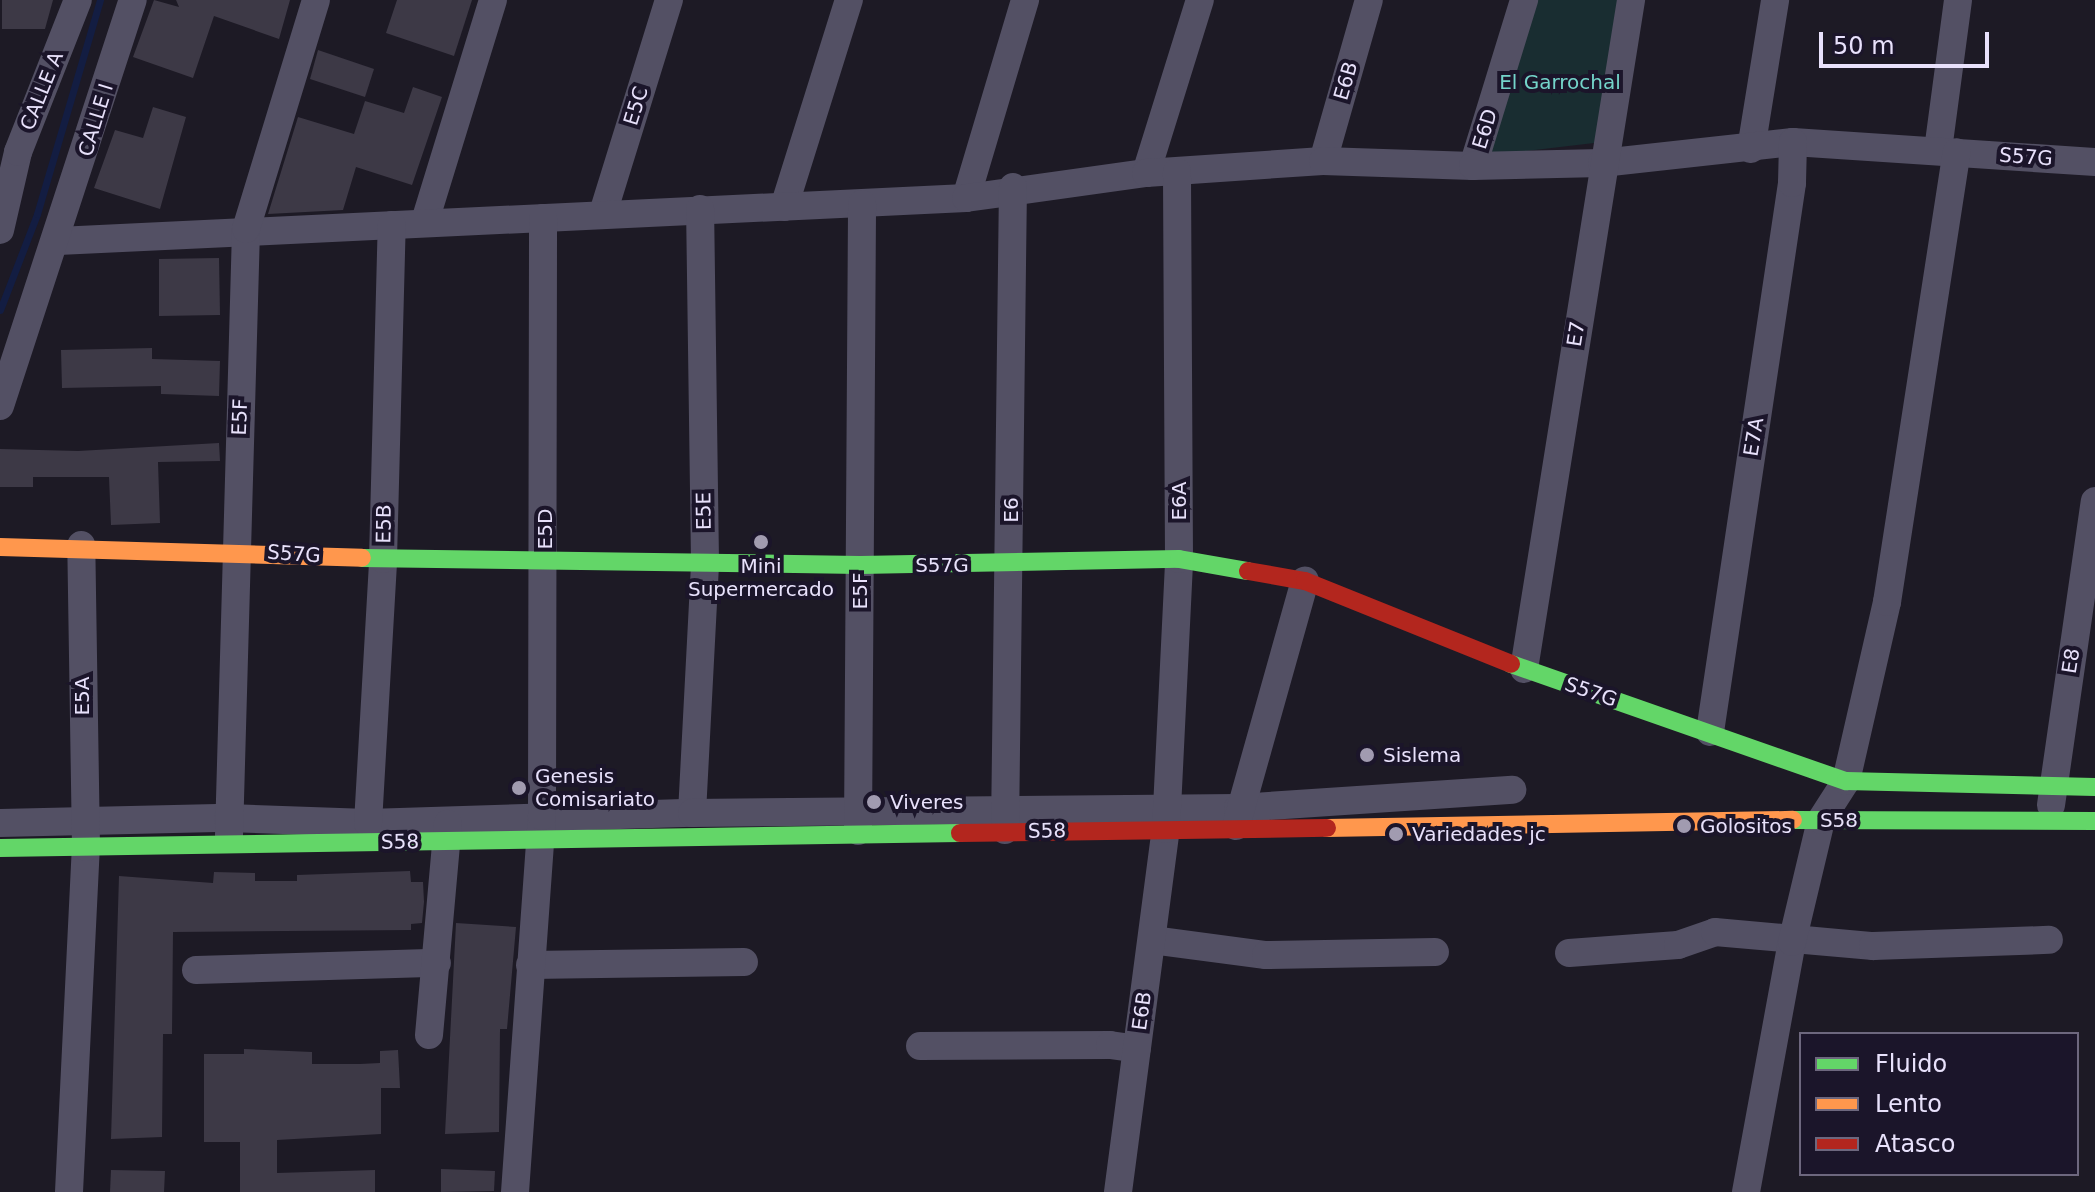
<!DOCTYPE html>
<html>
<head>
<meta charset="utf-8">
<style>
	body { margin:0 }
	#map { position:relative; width:2095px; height:1192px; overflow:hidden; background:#1d1a25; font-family:"DejaVu Sans",sans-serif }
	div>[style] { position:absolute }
	.green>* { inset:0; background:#192d31 }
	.stream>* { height:7px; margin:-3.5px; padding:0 3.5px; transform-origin:3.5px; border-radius:3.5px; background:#131d42 }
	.building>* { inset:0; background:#3d3946 }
	.street>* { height:28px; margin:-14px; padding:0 14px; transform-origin:14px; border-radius:14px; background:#535064 }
	.fast>* { height:18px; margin:-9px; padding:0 9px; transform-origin:9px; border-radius:9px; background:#63d668 }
	.slow>* { height:18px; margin:-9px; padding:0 9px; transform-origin:9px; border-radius:9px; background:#ff974d }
	.jam>* { height:18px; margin:-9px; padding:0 9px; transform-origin:9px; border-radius:9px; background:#b3261e }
	.dots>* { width:22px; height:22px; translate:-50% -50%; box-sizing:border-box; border:4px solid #1b152a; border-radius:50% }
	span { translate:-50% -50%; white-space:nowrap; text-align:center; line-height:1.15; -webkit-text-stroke:8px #1b152a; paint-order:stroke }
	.street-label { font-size:20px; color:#e8e1fb }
	.park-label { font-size:20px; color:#74d4ca }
	.poi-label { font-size:20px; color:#e8e1fb }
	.left { translate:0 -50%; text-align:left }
	.legend { position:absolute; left:1799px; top:1032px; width:280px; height:144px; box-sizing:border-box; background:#1b152a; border:2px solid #6d677e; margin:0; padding:10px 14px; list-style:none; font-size:24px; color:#e8e1fb }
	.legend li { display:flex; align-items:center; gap:16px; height:40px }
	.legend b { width:40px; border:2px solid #6d677e }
	.scale { position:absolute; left:1819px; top:32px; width:170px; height:36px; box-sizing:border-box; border:4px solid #e8e1fb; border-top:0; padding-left:10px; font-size:24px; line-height:28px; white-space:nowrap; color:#e8e1fb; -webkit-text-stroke:6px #1b152a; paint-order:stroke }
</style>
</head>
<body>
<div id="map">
	<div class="green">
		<div style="clip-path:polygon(1524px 0,1633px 0,1611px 141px,1476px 157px)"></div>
	</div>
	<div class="stream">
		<div style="left:0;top:310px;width:103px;rotate:-68.9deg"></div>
		<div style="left:37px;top:214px;width:223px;rotate:-73.6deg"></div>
	</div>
	<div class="building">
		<div style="clip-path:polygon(2px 0,53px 0,45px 29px,2px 29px)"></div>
		<div style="clip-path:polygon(154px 0,179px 7px,176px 0,290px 0,279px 39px,214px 16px,193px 78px,133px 57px)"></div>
		<div style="clip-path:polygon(397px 0,472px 0,454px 56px,386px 33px)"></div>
		<div style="clip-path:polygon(318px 50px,374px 69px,365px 97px,310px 79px)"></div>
		<div style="clip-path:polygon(413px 87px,442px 97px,412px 185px,356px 167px,343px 210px,268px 214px,298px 117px,354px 134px,365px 101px,404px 113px)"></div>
		<div style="clip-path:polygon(153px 107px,186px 117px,160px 209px,94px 188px,115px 130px,143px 138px)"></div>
		<div style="clip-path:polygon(219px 258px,220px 315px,159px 316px,159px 259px)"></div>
		<div style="clip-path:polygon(152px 348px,152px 359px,220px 361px,219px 396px,161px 394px,161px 386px,62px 388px,61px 350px)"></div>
		<div style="clip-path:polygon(219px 443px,220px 461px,158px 462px,160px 523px,111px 525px,109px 477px,33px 477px,33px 487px,0 487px,0 449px,78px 451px)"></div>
		<div style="clip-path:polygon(410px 871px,411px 882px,423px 882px,424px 902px,422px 923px,411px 924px,411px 930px,173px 932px,172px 1034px,163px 1034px,162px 1137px,111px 1139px,119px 876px,213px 883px,214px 872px,255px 873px,255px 881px,297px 881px,297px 875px)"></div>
		<div style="clip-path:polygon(456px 923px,516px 927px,507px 1029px,500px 1029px,499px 1132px,445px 1134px)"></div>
		<div style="clip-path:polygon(244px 1049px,312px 1052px,312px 1064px,360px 1064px,380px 1063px,380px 1051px,398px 1050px,400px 1088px,381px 1088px,381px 1134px,277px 1140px,277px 1173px,375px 1170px,375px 1192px,240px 1192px,240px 1142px,204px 1142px,204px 1054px,244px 1054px)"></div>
		<div style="clip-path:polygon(441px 1169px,495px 1171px,494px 1191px,441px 1192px)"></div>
		<div style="clip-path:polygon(111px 1170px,165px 1171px,164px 1192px,110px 1192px)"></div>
	</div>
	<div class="street">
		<div style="left:1751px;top:149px;width:151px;rotate:-80.8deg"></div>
		<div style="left:1938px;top:150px;width:151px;rotate:-82.4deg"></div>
		<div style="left:1323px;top:161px;width:167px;rotate:-74.1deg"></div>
		<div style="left:1473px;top:166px;width:174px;rotate:-72.9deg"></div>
		<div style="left:1146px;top:173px;width:181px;rotate:-72.7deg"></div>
		<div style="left:966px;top:198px;width:207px;rotate:-73.4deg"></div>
		<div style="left:784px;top:207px;width:217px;rotate:-72.6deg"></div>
		<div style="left:603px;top:213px;width:223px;rotate:-72.8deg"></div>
		<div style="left:425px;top:221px;width:231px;rotate:-72.9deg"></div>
		<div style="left:0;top:230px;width:80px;rotate:-77deg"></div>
		<div style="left:18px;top:152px;width:163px;rotate:-68.5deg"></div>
		<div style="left:58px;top:241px;width:909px;rotate:-2.71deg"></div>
		<div style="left:966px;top:198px;width:182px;rotate:-7.9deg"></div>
		<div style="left:1146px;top:173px;width:177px;rotate:-3.9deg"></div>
		<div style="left:1323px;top:161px;width:150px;rotate:1.9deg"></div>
		<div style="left:1473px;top:166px;width:129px;rotate:-1.3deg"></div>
		<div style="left:1602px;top:163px;width:192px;rotate:-6.3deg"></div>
		<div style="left:1793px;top:142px;width:303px;rotate:3.8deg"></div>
		<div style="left:0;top:406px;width:427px;rotate:-71.9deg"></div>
		<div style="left:1524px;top:669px;width:678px;rotate:-80.91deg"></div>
		<div style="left:1710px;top:732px;width:555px;rotate:-81.5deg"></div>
		<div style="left:1792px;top:183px;width:41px;rotate:-88.6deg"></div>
		<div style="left:2051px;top:805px;width:307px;rotate:-81.8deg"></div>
		<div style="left:692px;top:813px;width:251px;rotate:-87deg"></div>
		<div style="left:705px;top:562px;width:353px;rotate:-90.8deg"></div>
		<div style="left:0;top:823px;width:228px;rotate:-1.3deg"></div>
		<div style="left:228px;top:818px;width:140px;rotate:2deg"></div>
		<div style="left:368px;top:823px;width:324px;rotate:-1.8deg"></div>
		<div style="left:692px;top:813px;width:546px;rotate:-0.52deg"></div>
		<div style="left:1238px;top:808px;width:275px;rotate:-3.8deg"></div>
		<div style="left:368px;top:823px;width:264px;rotate:-86.7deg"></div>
		<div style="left:383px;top:559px;width:334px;rotate:-88.5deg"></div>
		<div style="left:1236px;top:826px;width:255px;rotate:-74.3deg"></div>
		<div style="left:1005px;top:830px;width:643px;rotate:-89.29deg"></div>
		<div style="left:858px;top:831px;width:627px;rotate:-89.63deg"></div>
		<div style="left:229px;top:835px;width:606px;rotate:-88.39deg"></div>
		<div style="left:246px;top:229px;width:239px;rotate:-73deg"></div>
		<div style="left:1152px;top:940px;width:115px;rotate:7.5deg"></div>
		<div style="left:1266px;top:955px;width:169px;rotate:-1deg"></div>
		<div style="left:1569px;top:953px;width:109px;rotate:-4.2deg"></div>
		<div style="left:1678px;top:945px;width:39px;rotate:-19deg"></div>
		<div style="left:1715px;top:932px;width:159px;rotate:5.1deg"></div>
		<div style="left:1873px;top:946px;width:176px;rotate:-2deg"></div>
		<div style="left:530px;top:965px;width:214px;rotate:-0.8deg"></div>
		<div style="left:196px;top:970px;width:241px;rotate:-1.7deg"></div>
		<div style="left:429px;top:1035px;width:212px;rotate:-84.9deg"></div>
		<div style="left:920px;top:1046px;width:190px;rotate:-0.3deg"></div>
		<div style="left:1110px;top:1045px;width:27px;rotate:8deg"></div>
		<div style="left:69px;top:1192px;width:345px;rotate:-87.2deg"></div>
		<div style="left:86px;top:847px;width:302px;rotate:-90.9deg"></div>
		<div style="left:515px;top:1192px;width:377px;rotate:-85.9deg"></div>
		<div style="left:542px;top:816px;width:598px;rotate:-89.9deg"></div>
		<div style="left:1118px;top:1192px;width:366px;rotate:-82.5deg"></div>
		<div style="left:1166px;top:829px;width:270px;rotate:-87.2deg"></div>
		<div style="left:1179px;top:559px;width:387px;rotate:-90.3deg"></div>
		<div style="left:1746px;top:1192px;width:254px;rotate:-79.6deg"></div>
		<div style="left:1792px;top:942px;width:125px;rotate:-76.6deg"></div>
		<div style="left:1821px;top:820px;width:46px;rotate:-57.3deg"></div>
		<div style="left:1846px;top:781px;width:184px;rotate:-77.1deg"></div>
		<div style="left:1887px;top:602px;width:455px;rotate:-81.2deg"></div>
	</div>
	<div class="fast">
		<div style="left:362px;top:558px;width:498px;rotate:0.8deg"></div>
		<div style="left:860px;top:565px;width:319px;rotate:-1.1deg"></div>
		<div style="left:1179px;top:559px;width:70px;rotate:9.9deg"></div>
		<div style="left:1511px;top:664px;width:355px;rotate:19.3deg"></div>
		<div style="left:1846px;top:781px;width:249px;rotate:1.4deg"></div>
		<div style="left:1793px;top:820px;width:302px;rotate:0.2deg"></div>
		<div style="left:0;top:848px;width:960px;rotate:-0.9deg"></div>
	</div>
	<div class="slow">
		<div style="left:0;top:547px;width:362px;rotate:1.7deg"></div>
		<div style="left:1327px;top:828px;width:466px;rotate:-1deg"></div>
	</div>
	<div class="jam">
		<div style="left:1248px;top:571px;width:58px;rotate:10deg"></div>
		<div style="left:1305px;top:581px;width:222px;rotate:21.9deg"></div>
		<div style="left:960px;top:833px;width:367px;rotate:-0.8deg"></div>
	</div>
	<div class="dots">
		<div style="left:761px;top:542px;background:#a19bb0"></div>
		<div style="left:1367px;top:755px;background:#a19bb0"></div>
		<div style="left:519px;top:788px;background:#a19bb0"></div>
		<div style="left:874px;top:802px;background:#a19bb0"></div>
		<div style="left:1684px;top:826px;background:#a19bb0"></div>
		<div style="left:1396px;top:834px;background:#a19bb0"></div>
	</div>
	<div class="street-label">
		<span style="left:1346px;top:81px;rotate:-74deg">E6B</span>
		<span style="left:42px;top:91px;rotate:-68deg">CALLE A</span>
		<span style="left:636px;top:106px;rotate:-73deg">E5C</span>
		<span style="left:96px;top:120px;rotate:-73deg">CALLE I</span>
		<span style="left:1485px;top:129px;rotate:-73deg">E6D</span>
		<span style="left:2026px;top:157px;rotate:4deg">S57G</span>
		<span style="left:1576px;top:334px;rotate:-81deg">E7</span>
		<span style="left:240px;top:417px;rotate:-88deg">E5F</span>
		<span style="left:1754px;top:437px;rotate:-81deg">E7A</span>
		<span style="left:1179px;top:501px;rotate:-90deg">E6A</span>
		<span style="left:1011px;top:510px;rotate:-90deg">E6</span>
		<span style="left:704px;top:511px;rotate:-91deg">E5E</span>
		<span style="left:384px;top:524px;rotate:-89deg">E5B</span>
		<span style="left:545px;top:529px;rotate:-90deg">E5D</span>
		<span style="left:294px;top:554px;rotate:4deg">S57G</span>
		<span style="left:942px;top:565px">S57G</span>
		<span style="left:860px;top:591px;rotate:-90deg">E5F</span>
		<span style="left:2071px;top:661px;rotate:-81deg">E8</span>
		<span style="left:1591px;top:692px;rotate:19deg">S57G</span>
		<span style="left:82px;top:696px;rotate:-90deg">E5A</span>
		<span style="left:1839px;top:820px">S58</span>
		<span style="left:1047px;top:831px;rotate:-1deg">S58</span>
		<span style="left:400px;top:842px;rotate:-1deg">S58</span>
		<span style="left:1142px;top:1011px;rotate:-82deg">E6B</span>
	</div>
	<div class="park-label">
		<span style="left:1560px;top:82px">El Garrochal</span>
	</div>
	<div class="poi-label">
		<span style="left:761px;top:578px">Mini<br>Supermercado</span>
		<span class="left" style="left:1383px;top:755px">Sislema</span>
		<span class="left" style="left:535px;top:788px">Genesis<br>Comisariato</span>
		<span class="left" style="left:890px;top:802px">Viveres</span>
		<span class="left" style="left:1700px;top:826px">Golositos</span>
		<span class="left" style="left:1412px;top:834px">Variedades jc</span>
	</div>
	<ul class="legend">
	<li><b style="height:10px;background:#63d668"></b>Fluido</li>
	<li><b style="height:10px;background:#ff974d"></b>Lento</li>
	<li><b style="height:10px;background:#b3261e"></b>Atasco</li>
	</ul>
	<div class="scale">50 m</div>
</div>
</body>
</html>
